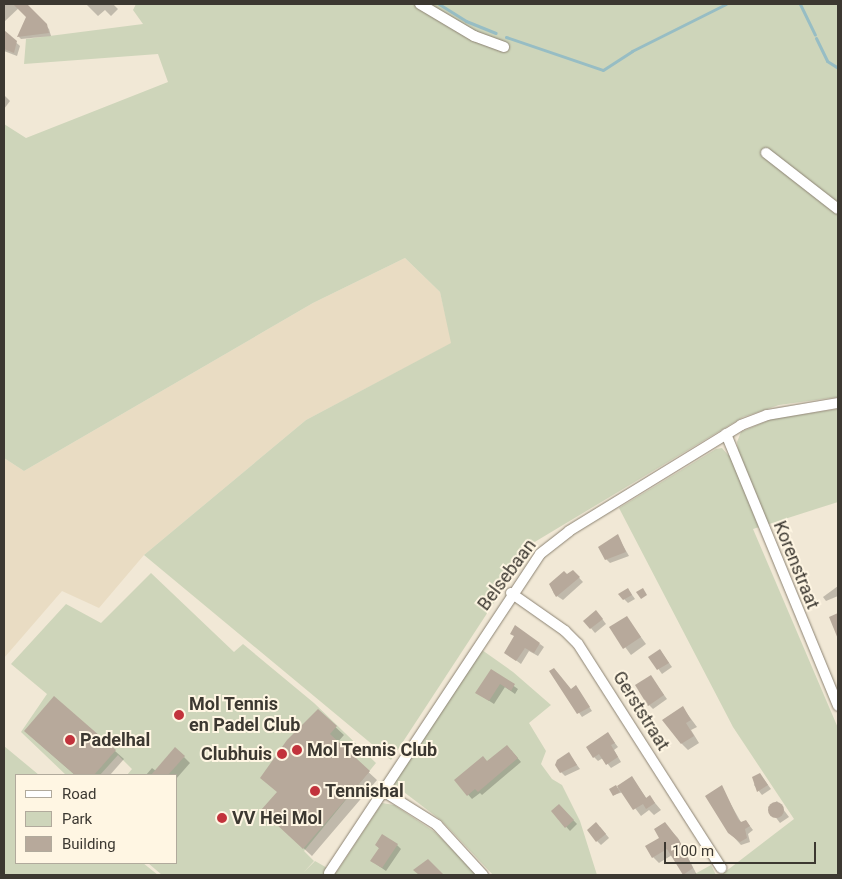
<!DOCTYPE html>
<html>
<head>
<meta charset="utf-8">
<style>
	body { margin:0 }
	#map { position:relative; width:842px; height:879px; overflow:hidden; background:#f1e8d6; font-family:Roboto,sans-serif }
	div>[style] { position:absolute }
	.built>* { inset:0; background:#e9dcc3 }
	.green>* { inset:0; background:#ced5ba }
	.shadow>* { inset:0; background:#0003 }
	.stream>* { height:3px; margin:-1.5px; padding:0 1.5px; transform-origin:1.5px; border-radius:1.5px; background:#97bdc4 }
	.building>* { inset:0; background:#b7a99b }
	.round { border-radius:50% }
	.roads { filter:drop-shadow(0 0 1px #8c8373) drop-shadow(0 0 1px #8c8373) }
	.minor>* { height:10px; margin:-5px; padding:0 5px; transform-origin:5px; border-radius:5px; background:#fff }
	.dots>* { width:14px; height:14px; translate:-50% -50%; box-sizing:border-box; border:2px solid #fff6e3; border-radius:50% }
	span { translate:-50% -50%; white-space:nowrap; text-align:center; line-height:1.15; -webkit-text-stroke:4px #fff6e3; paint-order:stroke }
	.street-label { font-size:18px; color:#3c3831 }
	.poi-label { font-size:18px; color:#3c3831; font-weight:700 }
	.left { translate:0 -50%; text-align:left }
	.right { translate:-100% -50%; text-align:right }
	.frame { position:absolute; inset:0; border:5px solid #3c3831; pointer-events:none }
	.legend { position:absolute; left:15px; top:774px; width:162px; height:90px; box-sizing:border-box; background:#fff6e3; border:1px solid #b1aa9c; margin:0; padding:6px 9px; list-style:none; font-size:15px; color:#3c3831 }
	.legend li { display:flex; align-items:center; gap:10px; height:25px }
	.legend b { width:25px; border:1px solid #b1aa9c }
	.scale { position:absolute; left:664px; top:842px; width:152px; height:22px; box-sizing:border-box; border:2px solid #3c3831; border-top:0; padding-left:6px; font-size:15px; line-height:18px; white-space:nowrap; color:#3c3831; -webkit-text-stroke:4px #fff6e3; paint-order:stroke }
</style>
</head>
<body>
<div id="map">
	<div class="built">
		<div style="clip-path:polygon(405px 258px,440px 292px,452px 343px,306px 420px,144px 555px,99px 608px,62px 591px,4px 658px,4px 458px,24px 471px,313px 303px)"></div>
	</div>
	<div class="green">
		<div style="clip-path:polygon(136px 4px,838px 4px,838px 397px,779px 405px,743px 417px,533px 543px,391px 760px,144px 555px,306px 420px,451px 343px,440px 292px,405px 258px,313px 303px,24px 471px,4px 458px,4px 124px,26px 138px,168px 82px,158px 54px,24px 64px,26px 39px,143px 24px,133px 10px)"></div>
		<div style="clip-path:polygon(838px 409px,838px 502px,753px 529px,838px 728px,838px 875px,721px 875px,794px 819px,733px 727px,619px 508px,716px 449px,722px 448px,728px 455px,738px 451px,737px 442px,741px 432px,772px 419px)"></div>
		<div style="clip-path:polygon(151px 573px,234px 652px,243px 644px,314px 703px,376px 763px,304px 851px,314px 861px,304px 872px,315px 861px,336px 873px,382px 803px,394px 805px,435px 832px,477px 875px,162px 875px,148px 863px,176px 863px,176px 775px,127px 775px,132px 769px,118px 755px,100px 775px,66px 775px,21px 732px,47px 694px,11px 664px,66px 604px,101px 623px)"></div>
		<div style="clip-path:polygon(482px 650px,513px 672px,551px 705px,529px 723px,546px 751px,541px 764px,552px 779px,562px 785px,580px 821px,597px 875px,493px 875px,442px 821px,392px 783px)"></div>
		<div style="clip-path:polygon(4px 746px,39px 775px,16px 775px,16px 863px,143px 863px,158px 875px,4px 875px)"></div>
		<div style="clip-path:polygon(711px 865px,716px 875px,693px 875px)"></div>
	</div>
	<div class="shadow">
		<div style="clip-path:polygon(4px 4px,22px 5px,4px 22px)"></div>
		<div style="clip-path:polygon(86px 4px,113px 4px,118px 9px,111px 16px,105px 10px,98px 16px)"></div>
		<div style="clip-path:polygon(27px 5px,49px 29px,51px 36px,21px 39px,19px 37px,27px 17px)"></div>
		<div style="clip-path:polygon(4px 32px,20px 46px,17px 56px,4px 51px)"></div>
		<div style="clip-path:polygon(4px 95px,10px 101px,4px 109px)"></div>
		<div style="clip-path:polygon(617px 535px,629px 556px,610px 563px,606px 559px)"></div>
		<div style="clip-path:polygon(573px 571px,583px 582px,563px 600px,554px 594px,550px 584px)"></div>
		<div style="clip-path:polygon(838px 586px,838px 596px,826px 601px,823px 597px)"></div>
		<div style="clip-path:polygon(628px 589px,635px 599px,628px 603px,624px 599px)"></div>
		<div style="clip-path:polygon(600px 616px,606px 624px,595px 633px,585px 621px)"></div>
		<div style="clip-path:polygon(627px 618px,646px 644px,631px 655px,611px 628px)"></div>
		<div style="clip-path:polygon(540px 644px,544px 647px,538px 656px,529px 651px,521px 664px,506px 653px)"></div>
		<div style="clip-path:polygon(660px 650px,672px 667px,662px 674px,650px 657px)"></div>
		<div style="clip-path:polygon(492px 671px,518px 689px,515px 694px,505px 687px,494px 704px,477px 693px)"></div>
		<div style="clip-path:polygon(551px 672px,571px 690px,579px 691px,592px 711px,582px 717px)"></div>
		<div style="clip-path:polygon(654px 681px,667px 699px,653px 709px,649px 705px)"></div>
		<div style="clip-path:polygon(683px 708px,697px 727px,691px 730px,699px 743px,688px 750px,682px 744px)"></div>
		<div style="clip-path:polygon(318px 711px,344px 735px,337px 743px,377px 780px,312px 856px,271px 818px,278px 793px)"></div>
		<div style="clip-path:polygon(608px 734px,618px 747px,614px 750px,621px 762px,611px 768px,603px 758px,598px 761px,594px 757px)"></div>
		<div style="clip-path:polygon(34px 739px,115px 751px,124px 759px,110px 775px,75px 775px)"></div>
		<div style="clip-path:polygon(511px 750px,521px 762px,482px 795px,480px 793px,472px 799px,456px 781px)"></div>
		<div style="clip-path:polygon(569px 754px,580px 769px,565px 776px,561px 772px)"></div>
		<div style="clip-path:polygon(184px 757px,190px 763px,176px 779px,176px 775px,146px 775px,152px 768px,156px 771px)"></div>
		<div style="clip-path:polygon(760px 774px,771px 789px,762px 795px,754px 785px)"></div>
		<div style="clip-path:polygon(632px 778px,647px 799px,650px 797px,661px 810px,654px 815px,649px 810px,641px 816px,623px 792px,614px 795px,617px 788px)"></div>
		<div style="clip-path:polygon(721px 787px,742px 824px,746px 821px,753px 830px,748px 834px,750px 842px,741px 845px,729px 832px)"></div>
		<div style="clip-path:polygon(777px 801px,789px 817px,780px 823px,768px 807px)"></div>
		<div style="clip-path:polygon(559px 805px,577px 824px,570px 831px,552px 811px)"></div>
		<div style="clip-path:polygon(600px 827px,609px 838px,601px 845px,597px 841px)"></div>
		<div style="clip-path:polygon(672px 832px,678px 838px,697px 875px,685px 875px,672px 855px,659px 863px,653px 857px)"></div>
		<div style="clip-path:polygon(376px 845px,397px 845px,401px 849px,386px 871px,376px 864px,380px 849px)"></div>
	</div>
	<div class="stream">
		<div style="left:439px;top:4px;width:32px;rotate:32deg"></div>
		<div style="left:466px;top:21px;width:32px;rotate:22deg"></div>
		<div style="left:800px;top:4px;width:34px;rotate:64deg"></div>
		<div style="left:506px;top:37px;width:102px;rotate:18.8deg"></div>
		<div style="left:603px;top:70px;width:35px;rotate:-33deg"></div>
		<div style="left:632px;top:51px;width:105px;rotate:-26.6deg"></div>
		<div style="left:816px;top:38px;width:25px;rotate:64deg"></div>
		<div style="left:827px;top:61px;width:13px;rotate:32deg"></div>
	</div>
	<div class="building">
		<div style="clip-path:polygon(13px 4px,27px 4px,47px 24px,49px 33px,17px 37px,26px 17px)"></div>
		<div style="clip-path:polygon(4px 30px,17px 41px,14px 53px,4px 49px)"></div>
		<div style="clip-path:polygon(618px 534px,626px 552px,605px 560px,598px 547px)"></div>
		<div style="clip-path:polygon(573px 570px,580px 577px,556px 597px,549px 584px,564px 571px,567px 574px)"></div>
		<div style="clip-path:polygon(628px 588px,632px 595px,623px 600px,618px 594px)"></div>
		<div style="clip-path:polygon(643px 588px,647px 595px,641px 599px,636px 592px)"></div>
		<div style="clip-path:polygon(596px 610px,603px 619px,590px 629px,583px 621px)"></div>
		<div style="clip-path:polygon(838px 613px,838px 639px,829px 617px)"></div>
		<div style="clip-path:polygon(627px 616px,641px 637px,623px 649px,609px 627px)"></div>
		<div style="clip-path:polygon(515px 625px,540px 643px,534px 653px,525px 648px,516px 661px,504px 653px,514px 636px,510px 634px)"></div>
		<div style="clip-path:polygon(660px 649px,669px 663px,657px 670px,648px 657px)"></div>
		<div style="clip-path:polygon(554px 668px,571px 689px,576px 685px,590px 707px,577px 714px,549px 671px)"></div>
		<div style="clip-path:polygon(491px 669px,515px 684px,511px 691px,500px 684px,489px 701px,475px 693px)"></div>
		<div style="clip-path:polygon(651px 675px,664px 695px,648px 706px,635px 685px)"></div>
		<div style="clip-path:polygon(54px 696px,116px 750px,94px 775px,75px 775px,24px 731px)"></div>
		<div style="clip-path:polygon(683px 706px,691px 720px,686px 723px,694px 736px,681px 744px,662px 720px)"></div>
		<div style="clip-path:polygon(318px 709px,337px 726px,330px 734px,370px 771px,303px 849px,261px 810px,277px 792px,260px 778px,287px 740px)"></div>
		<div style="clip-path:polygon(608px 732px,615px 743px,611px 745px,618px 757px,606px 765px,599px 754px,593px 758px,586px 747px)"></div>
		<div style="clip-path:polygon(507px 745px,518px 758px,478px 792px,475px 789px,467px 796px,454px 780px,483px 756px,487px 761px)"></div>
		<div style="clip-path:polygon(175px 747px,185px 756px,168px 775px,151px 775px)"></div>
		<div style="clip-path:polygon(569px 752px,577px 765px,560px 773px,555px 765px,557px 760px)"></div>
		<div style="clip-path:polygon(760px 773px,768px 785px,757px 792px,752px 777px)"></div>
		<div style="clip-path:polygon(632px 776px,646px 798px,650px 795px,655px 803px,646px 809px,643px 804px,633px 810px,617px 786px)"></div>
		<div style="clip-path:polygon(616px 785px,620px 792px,613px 796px,609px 789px)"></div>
		<div style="clip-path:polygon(722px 785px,738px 819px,741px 822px,746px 820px,750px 826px,745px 829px,747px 838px,740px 842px,728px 833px,705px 796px)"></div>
		<div class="round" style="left:768px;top:802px;width:16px;height:16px"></div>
		<div style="clip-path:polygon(559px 804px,574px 820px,565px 828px,551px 811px)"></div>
		<div style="clip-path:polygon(596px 822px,606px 834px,596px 842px,587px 830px)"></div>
		<div style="clip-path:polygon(665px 822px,679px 840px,693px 868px,683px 875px,667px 849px,652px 858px,645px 846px,659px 838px,654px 829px)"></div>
		<div style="clip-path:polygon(382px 834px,398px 844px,382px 868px,370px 861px,379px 848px,375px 845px)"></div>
		<div style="clip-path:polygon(428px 859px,444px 875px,419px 875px,413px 870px)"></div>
	</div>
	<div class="roads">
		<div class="minor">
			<div style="left:420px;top:4px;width:63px;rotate:30.7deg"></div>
			<div style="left:474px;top:36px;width:32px;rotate:20deg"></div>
			<div style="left:766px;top:153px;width:91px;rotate:37.9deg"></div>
			<div style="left:726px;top:434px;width:294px;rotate:67.6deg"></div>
			<div style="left:511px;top:593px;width:66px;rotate:35.1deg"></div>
			<div style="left:565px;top:631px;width:18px;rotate:45deg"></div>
			<div style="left:578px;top:644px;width:266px;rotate:57.4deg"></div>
			<div style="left:383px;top:791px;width:64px;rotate:32.2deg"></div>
			<div style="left:437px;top:825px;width:68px;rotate:47.4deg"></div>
			<div style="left:329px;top:873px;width:382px;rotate:-56.5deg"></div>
			<div style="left:540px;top:554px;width:37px;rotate:-38deg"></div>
			<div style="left:569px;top:531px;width:202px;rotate:-31.6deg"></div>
			<div style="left:741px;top:425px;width:28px;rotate:-21deg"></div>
			<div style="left:767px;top:415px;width:72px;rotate:-9.6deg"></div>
		</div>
	</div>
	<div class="dots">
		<div style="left:179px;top:715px;background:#c2333c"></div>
		<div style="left:70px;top:740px;background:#c2333c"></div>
		<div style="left:297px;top:750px;background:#c2333c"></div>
		<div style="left:282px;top:754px;background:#c2333c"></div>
		<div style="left:315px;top:791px;background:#c2333c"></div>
		<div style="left:222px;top:818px;background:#c2333c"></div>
	</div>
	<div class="street-label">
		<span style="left:796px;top:565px;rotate:68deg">Korenstraat</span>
		<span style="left:507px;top:575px;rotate:-53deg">Belsebaan</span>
		<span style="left:641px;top:711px;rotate:58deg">Gerststraat</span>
	</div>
	<div class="poi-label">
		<span class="left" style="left:189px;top:715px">Mol Tennis<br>en Padel Club</span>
		<span class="left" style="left:80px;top:740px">Padelhal</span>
		<span class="left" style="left:307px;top:750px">Mol Tennis Club</span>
		<span class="right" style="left:272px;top:754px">Clubhuis</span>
		<span class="left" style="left:325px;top:791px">Tennishal</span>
		<span class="left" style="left:232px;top:818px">VV Hei Mol</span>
	</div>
	<div class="frame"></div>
	<ul class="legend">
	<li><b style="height:6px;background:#fff"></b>Road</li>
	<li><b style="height:14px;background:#ced5ba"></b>Park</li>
	<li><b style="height:14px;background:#b7a99b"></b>Building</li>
	</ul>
	<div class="scale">100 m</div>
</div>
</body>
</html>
